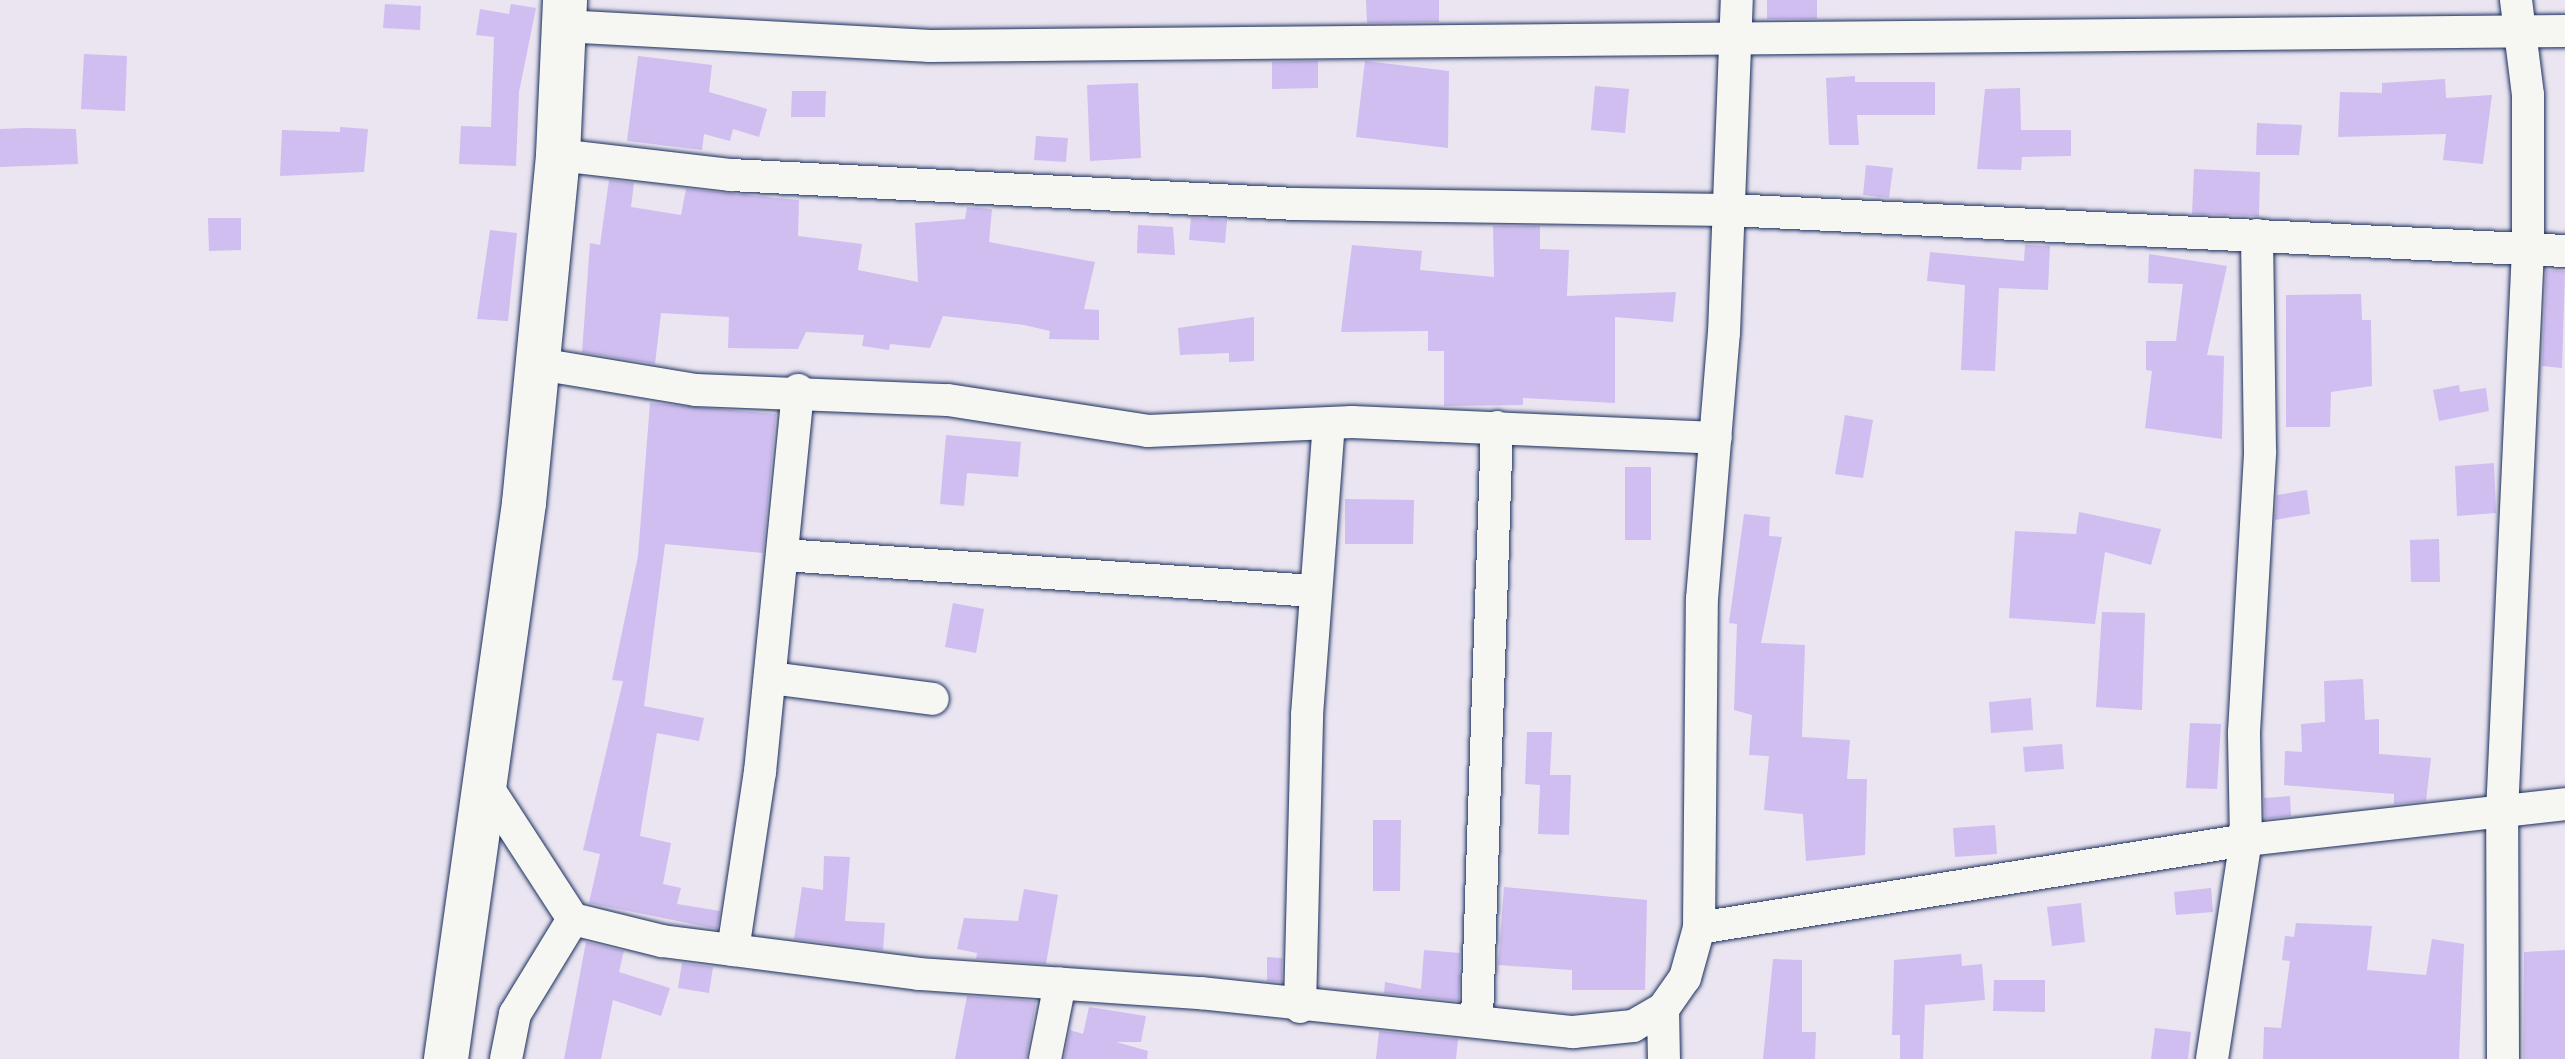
<!DOCTYPE html>
<html>
<head>
<meta charset="utf-8">
<style>
	body { margin:0 }
	#map { position:relative; width:2565px; height:1059px; overflow:hidden; background:#eae5f1; font-family:"Architects Daughter",sans-serif }
	div>[style] { position:absolute }
	.building>* { inset:0; background:#cfbeef }
	.roads { filter:drop-shadow(0 0 2px #1b2f5e) drop-shadow(0 0 2px #1b2f5e) }
	.street>* { height:32px; margin:-16px; padding:0 16px; transform-origin:16px; border-radius:16px; background:#f6f6f2 }
	.secondary>* { height:44px; margin:-22px; padding:0 22px; transform-origin:22px; border-radius:22px; background:#f6f6f2 }
	span { translate:-50% -50%; white-space:nowrap; text-align:center; line-height:1.15; -webkit-text-stroke:8px #f6f6f2; paint-order:stroke }
</style>
</head>
<body>
<div id="map">
	<div class="building">
		<div style="clip-path:polygon(1366px 0,1439px 0,1439px 22px,1367px 23px)"></div>
		<div style="clip-path:polygon(1767px 0,1817px 0,1817px 19px,1767px 19px)"></div>
		<div style="clip-path:polygon(385px 4px,421px 6px,420px 30px,383px 28px)"></div>
		<div style="clip-path:polygon(511px 4px,536px 8px,519px 92px,516px 166px,459px 164px,461px 126px,491px 127px,494px 37px,476px 35px,480px 9px,509px 14px)"></div>
		<div style="clip-path:polygon(84px 54px,127px 56px,125px 111px,81px 109px)"></div>
		<div style="clip-path:polygon(638px 56px,712px 65px,709px 92px,767px 109px,759px 137px,733px 129px,730px 141px,704px 134px,702px 150px,627px 141px)"></div>
		<div style="clip-path:polygon(1318px 61px,1318px 88px,1272px 89px,1272px 62px)"></div>
		<div style="clip-path:polygon(1365px 61px,1449px 71px,1448px 148px,1356px 137px)"></div>
		<div style="clip-path:polygon(1855px 76px,1855px 82px,1935px 82px,1935px 115px,1857px 115px,1859px 145px,1829px 145px,1826px 78px)"></div>
		<div style="clip-path:polygon(2445px 79px,2446px 98px,2492px 95px,2483px 164px,2443px 160px,2446px 134px,2338px 137px,2340px 92px,2382px 93px,2382px 83px)"></div>
		<div style="clip-path:polygon(1138px 83px,1141px 158px,1090px 161px,1087px 85px)"></div>
		<div style="clip-path:polygon(1595px 86px,1629px 89px,1625px 133px,1591px 130px)"></div>
		<div style="clip-path:polygon(2020px 88px,2021px 130px,2071px 130px,2071px 156px,2022px 157px,2021px 170px,1977px 169px,1985px 89px)"></div>
		<div style="clip-path:polygon(792px 91px,826px 91px,825px 117px,791px 117px)"></div>
		<div style="clip-path:polygon(2257px 123px,2302px 125px,2299px 155px,2256px 155px)"></div>
		<div style="clip-path:polygon(340px 127px,368px 129px,364px 172px,280px 176px,282px 130px,340px 132px)"></div>
		<div style="clip-path:polygon(25px 128px,76px 129px,78px 164px,0 167px,0 129px)"></div>
		<div style="clip-path:polygon(1036px 136px,1068px 138px,1066px 162px,1034px 160px)"></div>
		<div style="clip-path:polygon(1866px 165px,1893px 168px,1889px 198px,1863px 195px)"></div>
		<div style="clip-path:polygon(2194px 169px,2260px 172px,2259px 216px,2192px 214px)"></div>
		<div style="clip-path:polygon(609px 180px,634px 183px,631px 207px,681px 215px,686px 189px,799px 200px,798px 236px,862px 244px,858px 270px,918px 282px,915px 223px,965px 219px,967px 207px,992px 209px,989px 242px,1095px 262px,1084px 309px,1099px 310px,1099px 340px,1049px 339px,1050px 331px,1024px 325px,943px 316px,930px 348px,890px 344px,889px 350px,862px 346px,864px 335px,806px 332px,798px 349px,728px 348px,729px 317px,661px 313px,655px 364px,582px 352px,590px 243px,600px 245px)"></div>
		<div style="clip-path:polygon(208px 218px,241px 218px,241px 250px,209px 251px)"></div>
		<div style="clip-path:polygon(1191px 218px,1227px 220px,1225px 243px,1189px 240px)"></div>
		<div style="clip-path:polygon(1138px 225px,1173px 227px,1175px 255px,1137px 253px)"></div>
		<div style="clip-path:polygon(1493px 226px,1540px 226px,1540px 249px,1569px 250px,1567px 296px,1676px 292px,1673px 322px,1615px 317px,1615px 403px,1523px 398px,1523px 405px,1444px 406px,1444px 351px,1428px 351px,1428px 331px,1341px 332px,1352px 245px,1422px 251px,1420px 270px,1494px 277px)"></div>
		<div style="clip-path:polygon(490px 230px,517px 233px,508px 321px,477px 319px)"></div>
		<div style="clip-path:polygon(2025px 245px,2050px 246px,2048px 290px,1999px 288px,1995px 371px,1961px 370px,1965px 285px,1927px 281px,1930px 252px,2024px 261px)"></div>
		<div style="clip-path:polygon(2149px 254px,2227px 266px,2207px 355px,2224px 356px,2222px 439px,2145px 428px,2152px 371px,2146px 370px,2146px 341px,2176px 341px,2183px 284px,2148px 283px)"></div>
		<div style="clip-path:polygon(2546px 270px,2565px 271px,2562px 368px,2542px 366px)"></div>
		<div style="clip-path:polygon(2361px 294px,2362px 320px,2371px 320px,2372px 386px,2331px 392px,2330px 427px,2286px 427px,2286px 295px)"></div>
		<div style="clip-path:polygon(1254px 317px,1254px 361px,1229px 362px,1229px 353px,1180px 355px,1178px 328px)"></div>
		<div style="clip-path:polygon(2459px 385px,2460px 392px,2486px 388px,2489px 411px,2439px 421px,2433px 390px)"></div>
		<div style="clip-path:polygon(650px 403px,776px 414px,763px 553px,665px 544px,644px 706px,704px 718px,699px 741px,657px 733px,640px 836px,671px 843px,663px 884px,681px 888px,677px 904px,720px 911px,717px 929px,589px 903px,600px 854px,583px 850px,623px 681px,612px 680px,638px 556px)"></div>
		<div style="clip-path:polygon(1845px 415px,1873px 420px,1863px 478px,1835px 474px)"></div>
		<div style="clip-path:polygon(946px 435px,1021px 442px,1018px 477px,967px 473px,964px 506px,940px 504px)"></div>
		<div style="clip-path:polygon(2494px 463px,2496px 513px,2457px 516px,2455px 466px)"></div>
		<div style="clip-path:polygon(1625px 467px,1651px 467px,1651px 540px,1625px 540px)"></div>
		<div style="clip-path:polygon(2307px 490px,2310px 514px,2275px 520px,2277px 495px)"></div>
		<div style="clip-path:polygon(1345px 499px,1414px 500px,1413px 544px,1345px 544px)"></div>
		<div style="clip-path:polygon(2079px 512px,2161px 529px,2151px 565px,2105px 552px,2095px 624px,2009px 618px,2015px 531px,2076px 534px)"></div>
		<div style="clip-path:polygon(1744px 514px,1770px 517px,1769px 536px,1782px 537px,1761px 643px,1805px 645px,1802px 737px,1850px 740px,1847px 779px,1867px 779px,1865px 855px,1806px 861px,1803px 814px,1764px 810px,1769px 756px,1749px 755px,1752px 715px,1734px 710px,1737px 624px,1729px 623px)"></div>
		<div style="clip-path:polygon(2439px 539px,2440px 582px,2411px 582px,2410px 540px)"></div>
		<div style="clip-path:polygon(953px 603px,984px 609px,976px 653px,945px 647px)"></div>
		<div style="clip-path:polygon(2102px 612px,2145px 613px,2142px 710px,2096px 707px)"></div>
		<div style="clip-path:polygon(2363px 679px,2365px 720px,2379px 719px,2379px 754px,2431px 758px,2426px 801px,2394px 804px,2394px 794px,2284px 785px,2285px 751px,2302px 752px,2301px 724px,2325px 722px,2324px 681px)"></div>
		<div style="clip-path:polygon(2031px 698px,2033px 730px,1991px 733px,1989px 702px)"></div>
		<div style="clip-path:polygon(2190px 723px,2221px 724px,2217px 789px,2186px 788px)"></div>
		<div style="clip-path:polygon(1527px 732px,1552px 732px,1550px 775px,1571px 775px,1569px 835px,1538px 834px,1540px 785px,1525px 784px)"></div>
		<div style="clip-path:polygon(2062px 744px,2064px 769px,2025px 772px,2023px 747px)"></div>
		<div style="clip-path:polygon(2290px 796px,2291px 816px,2265px 819px,2264px 798px)"></div>
		<div style="clip-path:polygon(1373px 820px,1401px 820px,1400px 891px,1373px 891px)"></div>
		<div style="clip-path:polygon(1995px 825px,1997px 854px,1955px 857px,1953px 828px)"></div>
		<div style="clip-path:polygon(824px 856px,850px 857px,845px 921px,885px 923px,883px 950px,794px 939px,802px 887px,823px 890px)"></div>
		<div style="clip-path:polygon(1504px 887px,1647px 900px,1645px 990px,1572px 990px,1572px 970px,1498px 965px)"></div>
		<div style="clip-path:polygon(2211px 888px,2213px 912px,2176px 915px,2174px 892px)"></div>
		<div style="clip-path:polygon(1024px 889px,1058px 895px,1046px 964px,976px 959px,977px 953px,957px 949px,964px 918px,1018px 921px)"></div>
		<div style="clip-path:polygon(2081px 903px,2085px 942px,2052px 946px,2047px 907px)"></div>
		<div style="clip-path:polygon(2296px 923px,2372px 926px,2367px 970px,2426px 975px,2432px 939px,2464px 944px,2459px 1059px,2263px 1059px,2264px 1027px,2281px 1028px,2290px 961px,2282px 960px,2285px 936px,2294px 937px)"></div>
		<div style="clip-path:polygon(586px 942px,624px 951px,619px 972px,670px 988px,661px 1016px,613px 1000px,601px 1059px,564px 1059px)"></div>
		<div style="clip-path:polygon(1424px 950px,1460px 953px,1459px 1001px,1384px 993px,1385px 982px,1421px 989px)"></div>
		<div style="clip-path:polygon(2565px 950px,2565px 1059px,2523px 1059px,2524px 952px)"></div>
		<div style="clip-path:polygon(1961px 954px,1962px 966px,1982px 964px,1985px 1000px,1925px 1005px,1923px 1059px,1900px 1059px,1900px 1035px,1892px 1035px,1894px 960px)"></div>
		<div style="clip-path:polygon(1267px 957px,1282px 958px,1282px 982px,1267px 981px)"></div>
		<div style="clip-path:polygon(1773px 959px,1802px 960px,1802px 1032px,1816px 1032px,1815px 1059px,1763px 1059px)"></div>
		<div style="clip-path:polygon(682px 963px,713px 967px,709px 993px,678px 988px)"></div>
		<div style="clip-path:polygon(1994px 980px,2045px 980px,2045px 1012px,1993px 1011px)"></div>
		<div style="clip-path:polygon(967px 996px,1036px 1001px,1026px 1059px,955px 1059px)"></div>
		<div style="clip-path:polygon(1089px 1007px,1146px 1016px,1141px 1042px,1116px 1042px,1148px 1051px,1147px 1059px,1064px 1059px,1070px 1030px,1083px 1034px)"></div>
		<div style="clip-path:polygon(2155px 1028px,2191px 1032px,2188px 1059px,2151px 1059px)"></div>
		<div style="clip-path:polygon(1379px 1031px,1458px 1039px,1456px 1059px,1376px 1059px)"></div>
	</div>
	<div class="roads">
		<div class="street">
			<div style="left:563px;top:26px;width:368px;rotate:3.1deg"></div>
			<div style="left:930px;top:46px;width:1635px;rotate:-0.53deg"></div>
			<div style="left:558px;top:155px;width:174px;rotate:6.6deg"></div>
			<div style="left:731px;top:175px;width:565px;rotate:2.94deg"></div>
			<div style="left:1295px;top:204px;width:434px;rotate:0.8deg"></div>
			<div style="left:1729px;top:210px;width:837px;rotate:2.81deg"></div>
			<div style="left:533px;top:363px;width:165px;rotate:9.4deg"></div>
			<div style="left:696px;top:390px;width:252px;rotate:2.3deg"></div>
			<div style="left:948px;top:400px;width:202px;rotate:8.8deg"></div>
			<div style="left:1148px;top:431px;width:204px;rotate:-2.5deg"></div>
			<div style="left:1352px;top:422px;width:364px;rotate:2.5deg"></div>
			<div style="left:783px;top:555px;width:532px;rotate:3.88deg"></div>
			<div style="left:770px;top:678px;width:164px;rotate:7.3deg"></div>
			<div style="left:484px;top:782px;width:163px;rotate:57deg"></div>
			<div style="left:573px;top:919px;width:92px;rotate:13.9deg"></div>
			<div style="left:662px;top:941px;width:259px;rotate:7.3deg"></div>
			<div style="left:919px;top:974px;width:282px;rotate:3.9deg"></div>
			<div style="left:1200px;top:993px;width:375px;rotate:6deg"></div>
			<div style="left:1573px;top:1032px;width:60px;rotate:-5.7deg"></div>
			<div style="left:1633px;top:1026px;width:34px;rotate:-30deg"></div>
			<div style="left:1663px;top:1009px;width:38px;rotate:-55deg"></div>
			<div style="left:1685px;top:978px;width:52px;rotate:-74.4deg"></div>
			<div style="left:1699px;top:928px;width:329px;rotate:-89.5deg"></div>
			<div style="left:1702px;top:599px;width:267px;rotate:-85.3deg"></div>
			<div style="left:1724px;top:333px;width:333px;rotate:-87.8deg"></div>
			<div style="left:1699px;top:928px;width:554px;rotate:-9.14deg"></div>
			<div style="left:2246px;top:840px;width:321px;rotate:-6.4deg"></div>
			<div style="left:733px;top:950px;width:180px;rotate:-81.4deg"></div>
			<div style="left:760px;top:772px;width:384px;rotate:-84.3deg"></div>
			<div style="left:1300px;top:1007px;width:292px;rotate:-88.6deg"></div>
			<div style="left:1307px;top:715px;width:292px;rotate:-85.7deg"></div>
			<div style="left:1663px;top:1009px;width:50px;rotate:88.9deg"></div>
			<div style="left:1477px;top:1018px;width:591px;rotate:-88.06deg"></div>
			<div style="left:506px;top:1059px;width:46px;rotate:-78.7deg"></div>
			<div style="left:515px;top:1014px;width:111px;rotate:-58.6deg"></div>
			<div style="left:1045px;top:1059px;width:77px;rotate:-78.8deg"></div>
			<div style="left:2212px;top:1059px;width:222px;rotate:-81.2deg"></div>
			<div style="left:2246px;top:840px;width:108px;rotate:-91.1deg"></div>
			<div style="left:2244px;top:732px;width:281px;rotate:-86.7deg"></div>
			<div style="left:2260px;top:451px;width:216px;rotate:-90.8deg"></div>
			<div style="left:2503px;top:1059px;width:246px;rotate:-90.2deg"></div>
			<div style="left:2502px;top:813px;width:565px;rotate:-87.36deg"></div>
			<div style="left:2528px;top:249px;width:154px;rotate:-90deg"></div>
			<div style="left:2528px;top:95px;width:96px;rotate:-97.2deg"></div>
		</div>
		<div class="secondary">
			<div style="left:446px;top:1059px;width:561px;rotate:-82.01deg"></div>
			<div style="left:524px;top:503px;width:350px;rotate:-84.4deg"></div>
			<div style="left:558px;top:155px;width:155px;rotate:-87.4deg"></div>
		</div>
	</div>
</div>
</body>
</html>
